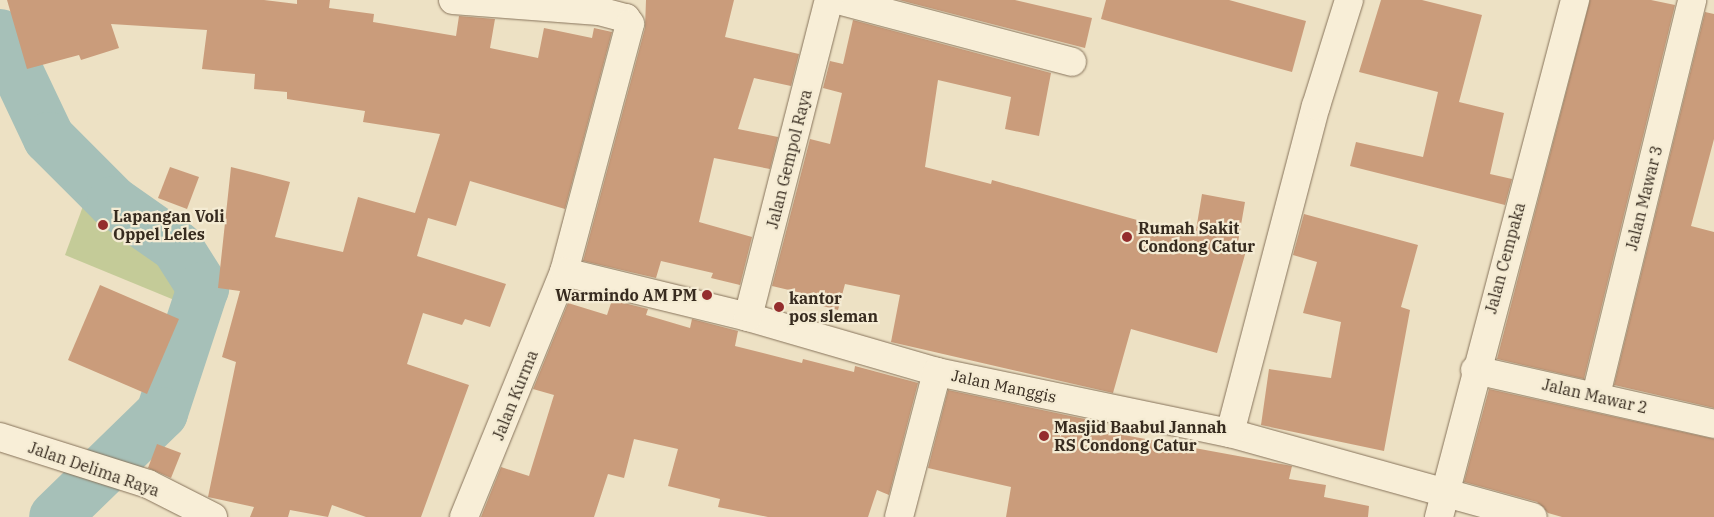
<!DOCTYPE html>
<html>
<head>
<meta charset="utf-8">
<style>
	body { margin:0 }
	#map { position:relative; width:1714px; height:517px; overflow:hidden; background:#ede1c4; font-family:"IBM Plex Serif",serif }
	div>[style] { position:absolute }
	.green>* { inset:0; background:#c4cb98 }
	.river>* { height:52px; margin:-26px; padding:0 26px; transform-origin:26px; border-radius:26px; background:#a6c0b8 }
	.building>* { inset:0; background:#ca9c7b }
	.roads { filter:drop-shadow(0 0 1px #87735b) drop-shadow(0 0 1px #87735b) }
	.minor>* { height:28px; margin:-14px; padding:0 14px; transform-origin:14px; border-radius:14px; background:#f8eed7 }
	.dots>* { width:14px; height:14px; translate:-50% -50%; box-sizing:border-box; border:2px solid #f4ebd3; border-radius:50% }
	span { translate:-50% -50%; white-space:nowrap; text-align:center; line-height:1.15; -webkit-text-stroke:4.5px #f4ebd3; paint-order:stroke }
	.street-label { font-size:16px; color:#372b1f }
	.poi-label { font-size:16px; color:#372b1f; font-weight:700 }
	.left { translate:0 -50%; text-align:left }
	.right { translate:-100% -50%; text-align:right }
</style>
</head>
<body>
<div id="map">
	<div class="green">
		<div style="clip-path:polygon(86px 198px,173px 253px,192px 283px,184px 304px,65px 255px)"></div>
	</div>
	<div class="river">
		<div style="left:0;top:35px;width:114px;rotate:64.6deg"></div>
		<div style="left:49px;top:138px;width:91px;rotate:45deg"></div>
		<div style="left:113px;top:202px;width:78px;rotate:35.1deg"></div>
		<div style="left:177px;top:247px;width:49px;rotate:57.6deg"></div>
		<div style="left:203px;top:288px;width:132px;rotate:108.2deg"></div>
		<div style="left:162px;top:413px;width:149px;rotate:135.8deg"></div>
	</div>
	<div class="building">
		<div style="clip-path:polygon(7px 0,264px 0,297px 4px,297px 0,330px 0,329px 8px,374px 14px,373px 22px,456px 36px,459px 16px,495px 19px,490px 48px,538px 58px,544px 28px,592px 38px,594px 28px,612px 32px,565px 209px,470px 181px,456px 226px,428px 218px,417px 256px,506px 284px,490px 327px,465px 319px,462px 325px,423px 313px,407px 364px,469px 385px,421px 517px,366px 517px,332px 505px,328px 517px,290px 510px,288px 517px,250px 517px,254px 507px,208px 497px,236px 362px,222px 357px,240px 291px,218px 288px,231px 167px,290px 182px,275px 237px,343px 252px,358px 197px,415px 213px,440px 134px,363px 122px,365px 111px,287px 99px,287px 92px,254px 89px,255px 74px,202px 69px,207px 30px,111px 24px,119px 48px,81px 60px,79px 55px,27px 69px)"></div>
		<div style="clip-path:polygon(646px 0,734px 0,725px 37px,799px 54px,791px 86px,754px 78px,738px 129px,778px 137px,770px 169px,714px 158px,699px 222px,752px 237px,740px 285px,711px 278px,713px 273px,661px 261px,656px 278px,583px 261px,645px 28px)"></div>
		<div style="clip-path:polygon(899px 0,1015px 0,1092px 18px,1085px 48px)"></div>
		<div style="clip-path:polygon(1106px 0,1229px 0,1306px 21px,1292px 72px,1101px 19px)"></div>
		<div style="clip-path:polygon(1381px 0,1422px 0,1482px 15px,1459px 102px,1504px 113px,1490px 174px,1512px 179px,1505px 205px,1350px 166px,1356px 142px,1423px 157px,1438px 92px,1359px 72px)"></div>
		<div style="clip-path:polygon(1590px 0,1651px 0,1675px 5px,1584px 379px,1497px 359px)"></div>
		<div style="clip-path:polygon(1705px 12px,1714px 14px,1714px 139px,1691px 226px,1714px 232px,1714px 408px,1614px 385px)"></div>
		<div style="clip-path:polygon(853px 20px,1051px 73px,1039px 136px,1005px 129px,1011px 97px,938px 80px,925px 167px,991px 184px,992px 180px,1195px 236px,1202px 194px,1245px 202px,1237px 248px,1246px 251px,1217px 353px,1131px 329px,1113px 393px,891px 342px,900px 295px,845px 284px,838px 310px,804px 301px,806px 294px,772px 286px,810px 139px,830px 144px,842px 93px,823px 88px,830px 61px,843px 64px)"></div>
		<div style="clip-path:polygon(170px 167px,199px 177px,187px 209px,158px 198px)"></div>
		<div style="clip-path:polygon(1304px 214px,1418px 245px,1401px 307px,1410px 310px,1384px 451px,1261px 425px,1269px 369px,1331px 378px,1341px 322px,1303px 313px,1317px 262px,1293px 255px)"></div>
		<div style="clip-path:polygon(100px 285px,179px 319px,147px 394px,68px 360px)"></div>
		<div style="clip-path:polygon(612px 300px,648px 309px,646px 315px,690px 328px,692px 319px,738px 331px,735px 346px,802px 363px,803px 359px,854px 372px,855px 366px,918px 383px,889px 495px,877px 490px,868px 517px,768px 517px,718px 507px,720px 499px,668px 486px,678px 449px,634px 439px,624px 478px,608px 474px,594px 517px,481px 517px,501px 467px,529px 476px,554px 395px,533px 389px,568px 303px,607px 315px)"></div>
		<div style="clip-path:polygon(1489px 389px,1714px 439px,1714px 517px,1562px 517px,1548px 513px,1537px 502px,1464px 482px)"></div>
		<div style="clip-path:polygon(948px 390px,1104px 423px,1102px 431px,1292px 466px,1289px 479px,1326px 485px,1324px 497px,1369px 506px,1368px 517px,1006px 517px,1011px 487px,928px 468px)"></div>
		<div style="clip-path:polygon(157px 444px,181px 453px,171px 478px,148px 468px)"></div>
	</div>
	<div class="roads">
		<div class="minor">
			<div style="left:453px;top:0;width:146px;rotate:4.3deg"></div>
			<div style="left:599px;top:11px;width:28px;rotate:15deg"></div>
			<div style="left:626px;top:18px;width:7px;rotate:56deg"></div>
			<div style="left:630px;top:24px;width:257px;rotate:104.9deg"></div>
			<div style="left:564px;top:272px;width:265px;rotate:112.2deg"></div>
			<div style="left:838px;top:0;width:242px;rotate:14.8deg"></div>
			<div style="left:564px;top:272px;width:189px;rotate:13.7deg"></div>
			<div style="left:748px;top:317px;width:197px;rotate:16.2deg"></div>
			<div style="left:937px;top:372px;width:299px;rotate:11.8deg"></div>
			<div style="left:1230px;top:433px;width:314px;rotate:15.5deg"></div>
			<div style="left:748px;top:317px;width:327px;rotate:-75.7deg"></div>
			<div style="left:1475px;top:370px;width:245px;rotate:12.7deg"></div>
			<div style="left:1596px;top:395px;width:406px;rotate:-76.3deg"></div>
			<div style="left:1230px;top:433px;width:338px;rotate:-75.3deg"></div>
			<div style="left:1316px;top:106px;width:111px;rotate:-72.7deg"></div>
			<div style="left:0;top:437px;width:155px;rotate:17.6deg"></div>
			<div style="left:148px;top:484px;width:73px;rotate:26.9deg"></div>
			<div style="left:899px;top:517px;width:150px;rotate:-75.3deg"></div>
			<div style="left:1439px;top:517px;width:535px;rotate:-75.26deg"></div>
		</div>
	</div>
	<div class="dots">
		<div style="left:103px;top:225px;background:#942d2d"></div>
		<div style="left:1127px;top:237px;background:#942d2d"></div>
		<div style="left:707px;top:295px;background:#942d2d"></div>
		<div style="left:779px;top:307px;background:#942d2d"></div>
		<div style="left:1044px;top:436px;background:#942d2d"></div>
	</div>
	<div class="street-label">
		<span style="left:789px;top:159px;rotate:-76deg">Jalan Gempol Raya</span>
		<span style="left:1644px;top:198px;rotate:-76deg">Jalan Mawar 3</span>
		<span style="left:1505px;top:258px;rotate:-75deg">Jalan Cempaka</span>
		<span style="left:1004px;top:386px;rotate:12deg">Jalan Manggis</span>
		<span style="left:515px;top:395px;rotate:-68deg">Jalan Kurma</span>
		<span style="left:1595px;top:396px;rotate:13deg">Jalan Mawar 2</span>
		<span style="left:94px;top:469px;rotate:19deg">Jalan Delima Raya</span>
	</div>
	<div class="poi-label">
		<span class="left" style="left:113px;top:225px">Lapangan Voli<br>Oppel Leles</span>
		<span class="left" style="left:1138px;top:237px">Rumah Sakit<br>Condong Catur</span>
		<span class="right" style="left:697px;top:295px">Warmindo AM PM</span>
		<span class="left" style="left:789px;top:307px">kantor<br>pos sleman</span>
		<span class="left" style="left:1054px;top:436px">Masjid Baabul Jannah<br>RS Condong Catur</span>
	</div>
</div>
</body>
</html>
